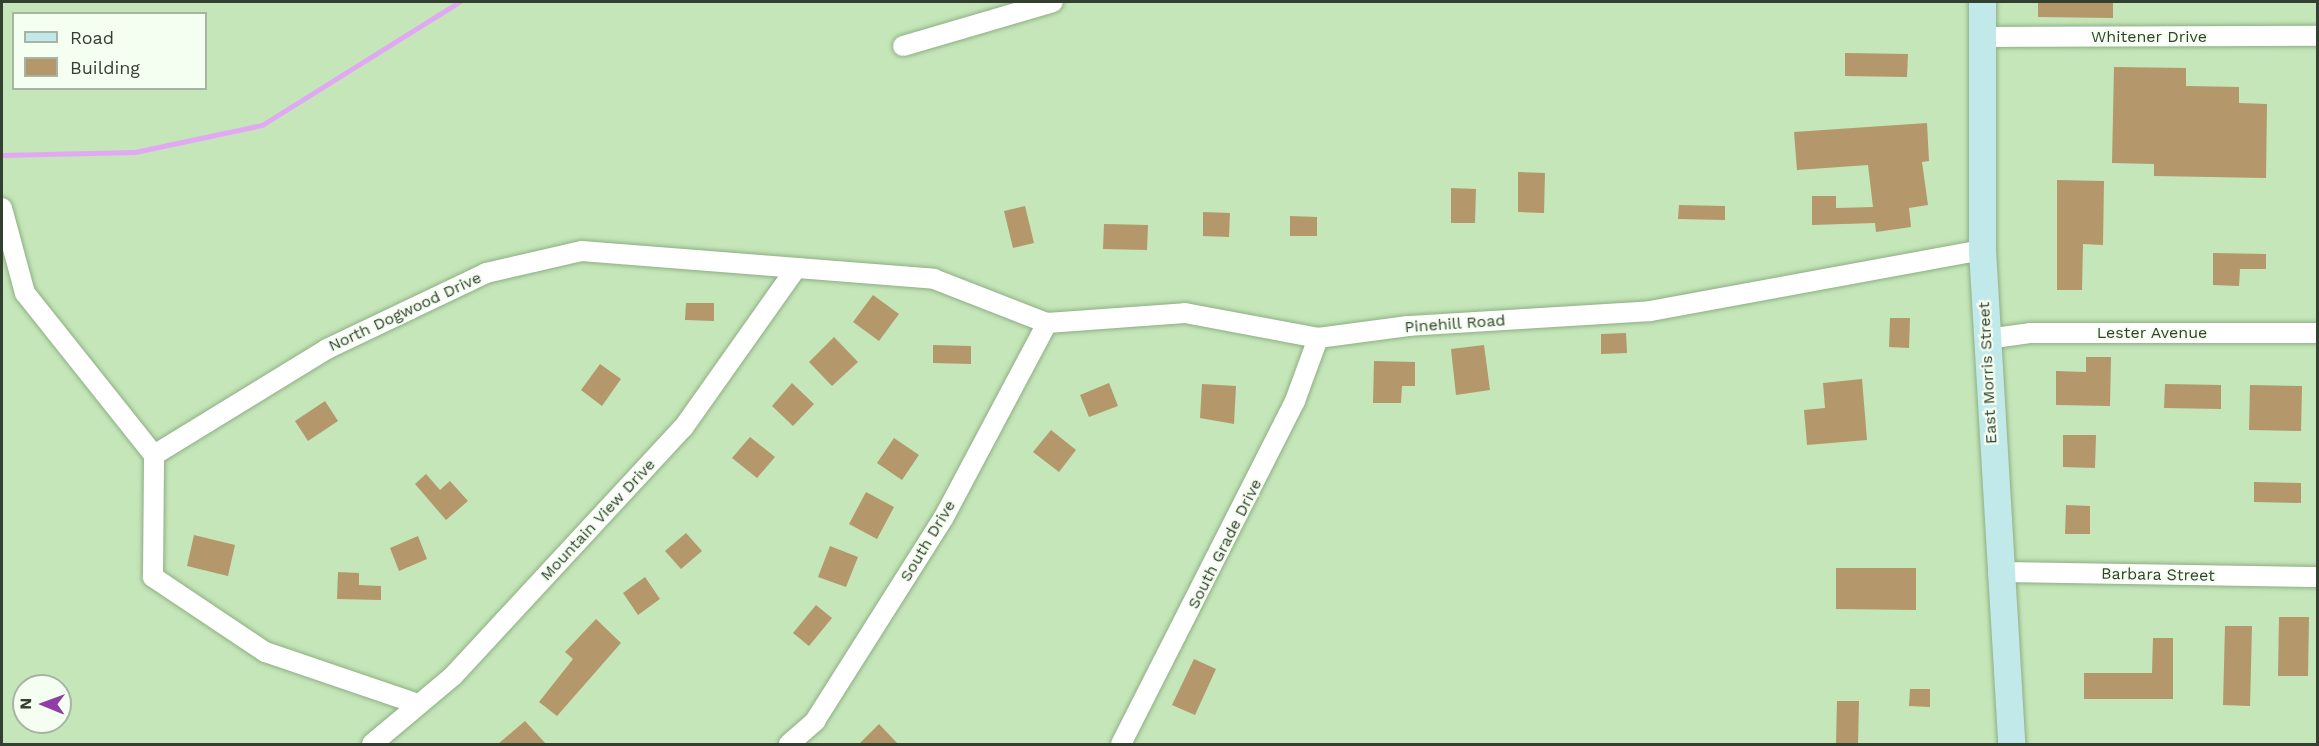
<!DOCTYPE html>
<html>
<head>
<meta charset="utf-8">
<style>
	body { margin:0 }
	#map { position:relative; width:2319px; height:746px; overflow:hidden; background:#c5e6b9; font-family:"Work Sans",sans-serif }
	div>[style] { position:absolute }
	.stream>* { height:5px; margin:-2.5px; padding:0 2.5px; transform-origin:2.5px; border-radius:2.5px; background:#e1a9f3 }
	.building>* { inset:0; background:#b4976b }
	.roads { filter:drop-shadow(0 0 2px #8eae83) drop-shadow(0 0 2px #8eae83) }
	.street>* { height:20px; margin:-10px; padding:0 10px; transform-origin:10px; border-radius:10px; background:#fff }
	.secondary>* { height:27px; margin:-13.5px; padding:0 13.5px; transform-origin:13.5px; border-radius:13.5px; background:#c2e9ea }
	span { translate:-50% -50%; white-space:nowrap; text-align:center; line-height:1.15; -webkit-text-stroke:4.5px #f5fff1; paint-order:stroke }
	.street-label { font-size:16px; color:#33402f }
	.frame { position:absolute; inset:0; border:3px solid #33402f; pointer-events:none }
	.legend { position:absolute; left:12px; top:12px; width:195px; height:78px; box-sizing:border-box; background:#f5fff1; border:2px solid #a7b3a3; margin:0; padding:8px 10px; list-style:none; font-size:18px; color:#33402f }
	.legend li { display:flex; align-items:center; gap:12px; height:30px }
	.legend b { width:30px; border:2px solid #a7b3a3 }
	.north { position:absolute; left:12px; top:674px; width:60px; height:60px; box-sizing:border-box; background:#f5fff1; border:2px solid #a7b3a3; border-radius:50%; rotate:271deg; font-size:16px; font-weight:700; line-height:24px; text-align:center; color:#33402f }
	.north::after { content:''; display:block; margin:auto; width:21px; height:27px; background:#903ca9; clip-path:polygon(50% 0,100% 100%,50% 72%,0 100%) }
</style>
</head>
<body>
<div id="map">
	<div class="stream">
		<div style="left:2px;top:155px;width:133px;rotate:-1.3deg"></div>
		<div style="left:135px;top:152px;width:130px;rotate:-12deg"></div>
		<div style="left:262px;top:125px;width:232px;rotate:-32deg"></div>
	</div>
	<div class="building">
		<div style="clip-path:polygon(2038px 2px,2113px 2px,2113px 18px,2038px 17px)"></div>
		<div style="clip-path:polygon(1845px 53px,1908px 54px,1907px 77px,1845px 76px)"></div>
		<div style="clip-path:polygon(2114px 67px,2186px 68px,2186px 86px,2239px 87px,2239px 103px,2267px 104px,2266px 178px,2154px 176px,2154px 164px,2112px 163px)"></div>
		<div style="clip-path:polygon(1927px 123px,1929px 161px,1922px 162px,1928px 205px,1909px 208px,1911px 227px,1876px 232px,1875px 223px,1812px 225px,1812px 196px,1836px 196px,1836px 208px,1873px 207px,1868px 165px,1797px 170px,1794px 132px)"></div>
		<div style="clip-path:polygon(1518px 172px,1545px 173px,1544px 213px,1518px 212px)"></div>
		<div style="clip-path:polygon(2057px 180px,2104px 181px,2103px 245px,2083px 244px,2082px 290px,2057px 290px)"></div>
		<div style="clip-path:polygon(1451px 188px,1476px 189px,1475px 223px,1451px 223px)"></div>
		<div style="clip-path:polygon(1679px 205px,1725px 206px,1725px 220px,1678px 219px)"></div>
		<div style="clip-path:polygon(1025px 206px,1034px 243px,1013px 248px,1004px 211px)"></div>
		<div style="clip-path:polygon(1203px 212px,1230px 213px,1229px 237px,1203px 236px)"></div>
		<div style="clip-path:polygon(1290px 216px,1317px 217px,1317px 236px,1290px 236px)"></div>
		<div style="clip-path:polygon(1104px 224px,1148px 225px,1147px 250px,1103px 249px)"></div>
		<div style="clip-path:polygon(2213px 253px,2266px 254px,2266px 269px,2240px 269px,2239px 286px,2213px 285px)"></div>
		<div style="clip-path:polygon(873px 295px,899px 314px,879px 341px,853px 322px)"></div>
		<div style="clip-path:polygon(686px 303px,714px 303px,714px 321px,685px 320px)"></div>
		<div style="clip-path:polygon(1890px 318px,1910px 318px,1909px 348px,1889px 347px)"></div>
		<div style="clip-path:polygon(1626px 333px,1627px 353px,1601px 354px,1601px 334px)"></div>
		<div style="clip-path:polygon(834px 337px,858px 362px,832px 386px,809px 362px)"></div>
		<div style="clip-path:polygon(933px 345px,971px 346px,971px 364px,933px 363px)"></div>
		<div style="clip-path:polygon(1484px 345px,1490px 390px,1456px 395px,1451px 349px)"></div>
		<div style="clip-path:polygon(2086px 357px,2111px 357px,2110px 406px,2056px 405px,2056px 371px,2086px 372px)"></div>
		<div style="clip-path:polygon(1374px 361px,1415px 362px,1415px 386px,1402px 386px,1401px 403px,1373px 403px)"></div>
		<div style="clip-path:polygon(600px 364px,621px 379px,602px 406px,581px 390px)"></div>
		<div style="clip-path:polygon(1862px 379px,1867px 440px,1807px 445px,1804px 410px,1825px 408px,1823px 383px)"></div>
		<div style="clip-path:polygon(792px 383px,814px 404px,793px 426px,772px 406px)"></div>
		<div style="clip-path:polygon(1109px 383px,1118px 406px,1089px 417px,1080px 395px)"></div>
		<div style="clip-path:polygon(1202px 384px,1236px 386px,1234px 424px,1200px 418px)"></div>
		<div style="clip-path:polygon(2165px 384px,2221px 385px,2221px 409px,2164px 408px)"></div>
		<div style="clip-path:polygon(2250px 385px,2302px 386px,2301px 431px,2249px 430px)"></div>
		<div style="clip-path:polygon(325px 401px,338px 421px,308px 441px,295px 421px)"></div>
		<div style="clip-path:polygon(1051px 430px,1076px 450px,1059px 472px,1033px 452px)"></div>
		<div style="clip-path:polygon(2063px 435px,2096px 435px,2095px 468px,2063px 467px)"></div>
		<div style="clip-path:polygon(750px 437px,775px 457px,757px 478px,732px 458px)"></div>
		<div style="clip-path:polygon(894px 438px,919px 455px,902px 480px,877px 463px)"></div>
		<div style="clip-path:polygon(426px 474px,440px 490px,450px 481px,468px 501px,446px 520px,415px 484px)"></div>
		<div style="clip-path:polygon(2254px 482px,2301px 483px,2301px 503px,2254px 502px)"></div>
		<div style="clip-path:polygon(866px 492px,894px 507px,877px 539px,849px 524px)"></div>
		<div style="clip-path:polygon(2066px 505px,2090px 506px,2090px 534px,2065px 534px)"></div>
		<div style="clip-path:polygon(686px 533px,702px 551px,681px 569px,665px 551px)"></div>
		<div style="clip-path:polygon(194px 535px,235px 545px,228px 576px,187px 566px)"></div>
		<div style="clip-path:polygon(418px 536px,427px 559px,399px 571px,390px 548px)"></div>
		<div style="clip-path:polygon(830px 546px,858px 557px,846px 587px,818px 577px)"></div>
		<div style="clip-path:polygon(1836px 568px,1916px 568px,1916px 610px,1836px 609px)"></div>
		<div style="clip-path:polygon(338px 572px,359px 573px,359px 585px,381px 586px,381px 600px,337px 599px)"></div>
		<div style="clip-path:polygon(645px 577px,660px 599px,638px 615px,623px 593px)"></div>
		<div style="clip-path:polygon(816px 605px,832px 618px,809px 646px,793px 633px)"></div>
		<div style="clip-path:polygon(2279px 617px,2309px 617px,2308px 676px,2278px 676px)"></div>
		<div style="clip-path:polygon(596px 619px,621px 643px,557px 716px,539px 702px,573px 659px,565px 652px)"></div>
		<div style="clip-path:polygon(2225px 626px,2252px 626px,2250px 706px,2223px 705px)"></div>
		<div style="clip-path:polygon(2153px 638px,2173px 638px,2173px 699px,2084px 699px,2084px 673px,2152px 673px)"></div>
		<div style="clip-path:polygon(1194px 659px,1216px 669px,1195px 715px,1172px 705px)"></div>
		<div style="clip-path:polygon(1910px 689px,1930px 689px,1930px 707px,1909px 706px)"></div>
		<div style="clip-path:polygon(1837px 701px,1859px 701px,1858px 744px,1836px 744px)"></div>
		<div style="clip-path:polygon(525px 721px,546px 744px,498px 744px)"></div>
		<div style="clip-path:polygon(879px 724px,898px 744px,859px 744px)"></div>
	</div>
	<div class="roads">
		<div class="street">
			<div style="left:1980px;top:37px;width:338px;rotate:-0.2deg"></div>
			<div style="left:903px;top:46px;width:156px;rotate:-16.3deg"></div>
			<div style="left:2px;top:208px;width:88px;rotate:74.9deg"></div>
			<div style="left:25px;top:293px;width:207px;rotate:51.5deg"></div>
			<div style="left:1987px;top:339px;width:43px;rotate:-7.9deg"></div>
			<div style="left:2030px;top:333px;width:288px"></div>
			<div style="left:1998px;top:572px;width:320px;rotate:0.9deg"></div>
			<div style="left:418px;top:704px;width:162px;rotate:-161.2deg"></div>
			<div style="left:265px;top:652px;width:135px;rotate:-146.2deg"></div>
			<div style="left:153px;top:577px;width:122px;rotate:-89.5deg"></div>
			<div style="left:154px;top:455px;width:203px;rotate:-31.5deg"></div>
			<div style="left:327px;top:349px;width:176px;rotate:-25.5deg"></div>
			<div style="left:486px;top:273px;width:98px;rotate:-12.9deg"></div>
			<div style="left:582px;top:251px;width:353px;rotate:4.5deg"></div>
			<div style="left:934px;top:279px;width:121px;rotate:21.3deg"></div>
			<div style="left:1047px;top:323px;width:138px;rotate:-4.1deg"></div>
			<div style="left:1185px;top:313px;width:135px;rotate:10.6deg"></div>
			<div style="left:1318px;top:338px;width:91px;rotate:-7.6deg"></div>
			<div style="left:1408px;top:326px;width:242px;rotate:-3.5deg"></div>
			<div style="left:1650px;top:311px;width:338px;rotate:-10.4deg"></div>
			<div style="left:372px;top:744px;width:106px;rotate:-40deg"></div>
			<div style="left:453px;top:676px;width:338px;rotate:-47.2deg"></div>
			<div style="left:683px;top:428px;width:194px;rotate:-54.7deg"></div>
			<div style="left:789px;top:744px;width:35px;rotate:-41deg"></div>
			<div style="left:815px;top:721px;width:241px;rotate:-57.7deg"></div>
			<div style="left:944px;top:517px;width:220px;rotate:-62deg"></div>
			<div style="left:1121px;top:744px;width:385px;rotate:-63.1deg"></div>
			<div style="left:1295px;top:401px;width:67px;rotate:-69.9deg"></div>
		</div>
		<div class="secondary">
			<div style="left:1982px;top:2px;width:248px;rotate:90deg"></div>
			<div style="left:1982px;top:250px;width:495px;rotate:86.6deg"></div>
		</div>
	</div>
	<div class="street-label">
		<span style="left:2149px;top:37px">Whitener Drive</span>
		<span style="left:405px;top:312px;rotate:-25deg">North Dogwood Drive</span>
		<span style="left:1455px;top:324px;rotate:-4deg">Pinehill Road</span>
		<span style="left:2152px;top:333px">Lester Avenue</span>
		<span style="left:1988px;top:373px;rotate:-93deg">East Morris Street</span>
		<span style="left:598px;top:520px;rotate:-47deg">Mountain View Drive</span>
		<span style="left:928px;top:541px;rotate:-59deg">South Drive</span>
		<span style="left:1225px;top:544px;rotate:-63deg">South Grade Drive</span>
		<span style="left:2158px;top:575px;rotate:1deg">Barbara Street</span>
	</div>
	<div class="frame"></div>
	<ul class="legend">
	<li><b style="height:8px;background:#c2e9ea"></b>Road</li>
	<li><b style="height:16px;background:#b4976b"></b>Building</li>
	</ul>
	<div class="north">N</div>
</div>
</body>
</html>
